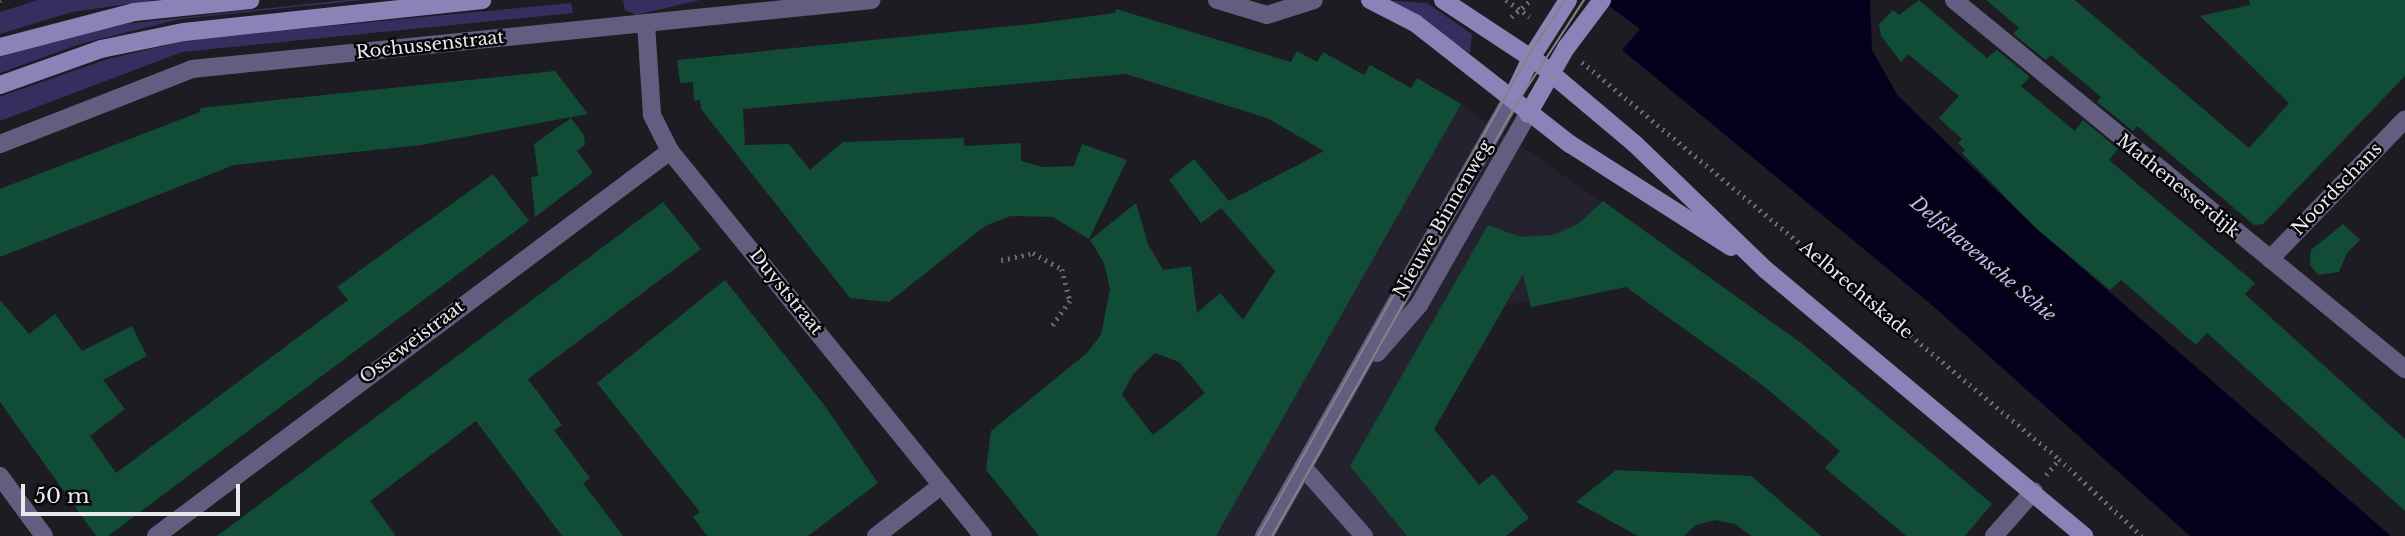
<!DOCTYPE html>
<html>
<head>
<meta charset="utf-8">
<style>
	body { margin:0 }
	#map { position:relative; width:2405px; height:536px; overflow:hidden; background:#1d1c22; font-family:"Libre Baskerville",serif }
	div>[style] { position:absolute }
	.built>* { inset:0; background:#24222e }
	.green>* { inset:0; background:#372d5f }
	.water>* { inset:0; background:#06001c }
	.building>* { inset:0; background:#114c36 }
	.path>* { height:4.5px; margin-top:-2.25px; transform-origin:0; background:repeating-linear-gradient(90deg,#6b6a6f 0 2px,transparent 0 7px) }
	.street>* { height:18px; margin:-9px; padding:0 9px; transform-origin:9px; border-radius:9px; background:#635e7f }
	.secondary>* { height:18px; margin:-9px; padding:0 9px; transform-origin:9px; border-radius:9px; background:#8b83b8 }
	.tram>* { height:2px; margin:-1px; padding:0 1px; transform-origin:1px; border-radius:1px; background:#828287 }
	span { translate:-50% -50%; white-space:nowrap; text-align:center; line-height:1.15; -webkit-text-stroke:5px #07070a; paint-order:stroke }
	.street-label { font-size:18px; color:#e9e9ed }
	.water-label { font-size:19px; color:#c4bbfa; font-style:italic }
	.scale { position:absolute; left:21px; top:484px; width:219px; height:32px; box-sizing:border-box; border:4px solid #e9e9ed; border-top:0; padding-left:9px; font-size:21px; line-height:24px; white-space:nowrap; color:#e9e9ed; -webkit-text-stroke:5px #07070a; paint-order:stroke }
</style>
</head>
<body>
<div id="map">
	<div class="built">
		<div style="clip-path:polygon(1370px 65px,1411px 88px,1417px 78px,1461px 104px,1735px 295px,1702px 341px,1619px 282px,1598px 293px,1531px 307px,1529px 301px,1506px 305px,1433px 431px,1475px 480px,1407px 536px,1118px 536px,1218px 408px,1183px 326px,1220px 293px,1257px 335px,1254px 303px,1260px 294px,1266px 298px,1280px 274px,1272px 197px,1255px 187px,1286px 171px,1326px 193px)"></div>
	</div>
	<div class="green">
		<div style="clip-path:polygon(38px 0,155px 0,72px 12px,0 34px,0 12px)"></div>
		<div style="clip-path:polygon(344px 0,364px 0,180px 19px,80px 44px,0 73px,0 57px,8px 54px,124px 24px)"></div>
		<div style="clip-path:polygon(623px 0,700px 0,636px 15px,625px 10px)"></div>
		<div style="clip-path:polygon(1382px 0,1427px 3px,1472px 34px,1470px 53px)"></div>
		<div style="clip-path:polygon(571px 3px,573px 13px,182px 52px,0 121px,0 97px,7px 94px,108px 59px,194px 39px)"></div>
	</div>
	<div class="water">
		<div style="clip-path:polygon(1601px 0,1870px 0,1872px 50px,1898px 96px,2037px 229px,2391px 536px,2190px 536px,1933px 306px,1622px 50px,1640px 29px)"></div>
	</div>
	<div class="building">
		<div style="clip-path:polygon(1919px 0,1987px 58px,1997px 50px,2030px 77px,2021px 86px,2075px 131px,2083px 120px,2118px 149px,2109px 160px,2255px 283px,2245px 294px,2405px 439px,2405px 511px,2207px 333px,2196px 345px,2121px 280px,2110px 290px,2037px 229px,1962px 153px,1965px 150px,1958px 143px,1962px 139px,1939px 118px,1959px 96px,1908px 54px,1901px 62px,1881px 36px,1879px 24px,1893px 10px,1899px 15px)"></div>
		<div style="clip-path:polygon(1986px 0,2075px 0,2249px 148px,2289px 103px,2200px 16px,2250px 5px,2249px 0,2405px 0,2405px 76px,2263px 224px,2254px 225px,2137px 126px,2133px 131px,2097px 102px,2101px 97px,2051px 55px,2046px 60px,2013px 34px,2019px 28px)"></div>
		<div style="clip-path:polygon(evenodd,1116px 9px,1291px 62px,1297px 51px,1317px 62px,1323px 52px,1364px 75px,1370px 65px,1411px 88px,1417px 78px,1461px 104px,1216px 536px,1039px 536px,986px 470px,991px 431px,1087px 353px,1101px 335px,1110px 289px,1104px 263px,1090px 240px,1136px 203px,1148px 244px,1163px 270px,1191px 266px,1197px 313px,1220px 293px,1243px 320px,1275px 271px,1221px 208px,1201px 223px,1169px 180px,1194px 159px,1229px 201px,1324px 151px,1267px 118px,1126px 74px,743px 109px,745px 145px,789px 144px,810px 170px,843px 142px,964px 138px,964px 146px,1021px 143px,1021px 161px,1043px 167px,1074px 166px,1082px 144px,1127px 160px,1089px 239px,1053px 217px,1011px 216px,985px 226px,889px 302px,850px 298px,701px 109px,700px 100px,694px 101px,693px 82px,680px 83px,677px 60px,1040px 23px,1115px 13px,1116px 9px,1155px 353px,1179px 362px,1205px 393px,1153px 435px,1122px 395px,1133px 374px,1155px 353px)"></div>
		<div style="clip-path:polygon(555px 71px,588px 114px,421px 145px,234px 165px,0 257px,0 189px,200px 112px,200px 108px)"></div>
		<div style="clip-path:polygon(571px 118px,584px 135px,585px 145px,577px 151px,593px 173px,535px 217px,531px 177px,538px 176px,534px 144px)"></div>
		<div style="clip-path:polygon(493px 174px,529px 221px,108px 536px,96px 536px,0 402px,0 300px,29px 334px,55px 314px,82px 351px,132px 326px,147px 356px,103px 380px,125px 409px,90px 436px,116px 473px,348px 300px,337px 287px)"></div>
		<div style="clip-path:polygon(1603px 201px,1801px 343px,1992px 504px,1965px 536px,1906px 536px,1825px 468px,1840px 451px,1765px 387px,1626px 287px,1531px 307px,1523px 274px,1434px 429px,1479px 485px,1493px 474px,1529px 518px,1506px 536px,1407px 536px,1350px 466px,1488px 225px,1521px 237px,1553px 235px,1578px 224px)"></div>
		<div style="clip-path:polygon(663px 202px,701px 249px,528px 379px,562px 425px,554px 430px,590px 478px,583px 483px,623px 536px,562px 536px,476px 421px,370px 501px,396px 536px,217px 536px)"></div>
		<div style="clip-path:polygon(2343px 224px,2360px 240px,2347px 253px,2339px 272px,2318px 275px,2310px 265px,2311px 250px)"></div>
		<div style="clip-path:polygon(725px 280px,825px 406px,878px 483px,808px 536px,707px 536px,693px 517px,700px 512px,597px 383px)"></div>
		<div style="clip-path:polygon(1616px 470px,1751px 476px,1821px 536px,1751px 536px,1735px 524px,1715px 520px,1696px 525px,1684px 536px,1638px 536px,1576px 502px)"></div>
	</div>
	<div class="path">
		<div style="left:1506px;top:0;width:29px;rotate:35deg"></div>
		<div style="left:0;top:1px;width:1px;rotate:-45deg"></div>
		<div style="left:1511px;top:17px;width:26px;rotate:-40deg"></div>
		<div style="left:1582px;top:62px;width:621px;rotate:39.77deg"></div>
		<div style="left:2059px;top:459px;width:113px;rotate:42.9deg"></div>
		<div style="left:1001px;top:260px;width:33px;rotate:-12deg"></div>
		<div style="left:1033px;top:253px;width:33px;rotate:29deg"></div>
		<div style="left:1062px;top:269px;width:33px;rotate:76deg"></div>
		<div style="left:1070px;top:301px;width:33px;rotate:125deg"></div>
		<div style="left:2046px;top:475px;width:21px;rotate:-51deg"></div>
	</div>
	<div class="street">
		<div style="left:1217px;top:0;width:52px;rotate:16.7deg"></div>
		<div style="left:1267px;top:15px;width:49px;rotate:-17.7deg"></div>
		<div style="left:1954px;top:0;width:583px;rotate:39.29deg"></div>
		<div style="left:646px;top:24px;width:91px;rotate:86.2deg"></div>
		<div style="left:652px;top:115px;width:40px;rotate:63.4deg"></div>
		<div style="left:670px;top:151px;width:496px;rotate:50.9deg"></div>
		<div style="left:0;top:144px;width:206px;rotate:-21.3deg"></div>
		<div style="left:192px;top:69px;width:683px;rotate:-5.79deg"></div>
		<div style="left:2270px;top:259px;width:194px;rotate:-46deg"></div>
		<div style="left:1377px;top:353px;width:64px;rotate:-48.8deg"></div>
		<div style="left:1419px;top:305px;width:220px;rotate:-60.3deg"></div>
		<div style="left:1303px;top:467px;width:92px;rotate:48.5deg"></div>
		<div style="left:0;top:476px;width:74px;rotate:53.7deg"></div>
		<div style="left:156px;top:536px;width:642px;rotate:-36.83deg"></div>
		<div style="left:876px;top:536px;width:83px;rotate:-37.7deg"></div>
		<div style="left:1264px;top:536px;width:503px;rotate:-60.48deg"></div>
		<div style="left:1994px;top:536px;width:60px;rotate:-48.4deg"></div>
	</div>
	<div class="secondary">
		<div style="left:1370px;top:0;width:51px;rotate:27.1deg"></div>
		<div style="left:1415px;top:23px;width:197px;rotate:38deg"></div>
		<div style="left:1570px;top:144px;width:191px;rotate:32.6deg"></div>
		<div style="left:1443px;top:0;width:116px;rotate:33.4deg"></div>
		<div style="left:1540px;top:64px;width:124px;rotate:40.1deg"></div>
		<div style="left:1635px;top:144px;width:182px;rotate:43.9deg"></div>
		<div style="left:1766px;top:270px;width:415px;rotate:39.9deg"></div>
		<div style="left:0;top:47px;width:138px;rotate:-14.6deg"></div>
		<div style="left:134px;top:12px;width:117px;rotate:-5.9deg"></div>
		<div style="left:0;top:85px;width:107px;rotate:-19.6deg"></div>
		<div style="left:101px;top:49px;width:85px;rotate:-11.6deg"></div>
		<div style="left:184px;top:32px;width:300px;rotate:-6.1deg"></div>
		<div style="left:1512px;top:98px;width:44px;rotate:-64.6deg"></div>
		<div style="left:1531px;top:58px;width:69px;rotate:-57.5deg"></div>
		<div style="left:1528px;top:114px;width:76px;rotate:-60.1deg"></div>
		<div style="left:1566px;top:48px;width:60px;rotate:-53.1deg"></div>
	</div>
	<div class="tram">
		<div style="left:1258px;top:536px;width:551px;rotate:-60.64deg"></div>
		<div style="left:1528px;top:56px;width:67px;rotate:-56.5deg"></div>
		<div style="left:1272px;top:536px;width:498px;rotate:-60.5deg"></div>
		<div style="left:1517px;top:103px;width:123px;rotate:-57deg"></div>
	</div>
	<div class="street-label">
		<span style="left:430px;top:45px;rotate:-6deg">Rochussenstraat</span>
		<span style="left:2178px;top:186px;rotate:39deg">Mathenesserdijk</span>
		<span style="left:2337px;top:189px;rotate:-46deg">Noordschans</span>
		<span style="left:1443px;top:219px;rotate:-60deg">Nieuwe Binnenweg</span>
		<span style="left:1856px;top:290px;rotate:40deg">Aelbrechtskade</span>
		<span style="left:786px;top:292px;rotate:51deg">Duyststraat</span>
		<span style="left:412px;top:342px;rotate:-37deg">Osseweistraat</span>
	</div>
	<div class="water-label">
		<span style="left:1983px;top:259px;rotate:40deg">Delfshavensche Schie</span>
	</div>
	<div class="scale">50 m</div>
</div>
</body>
</html>
